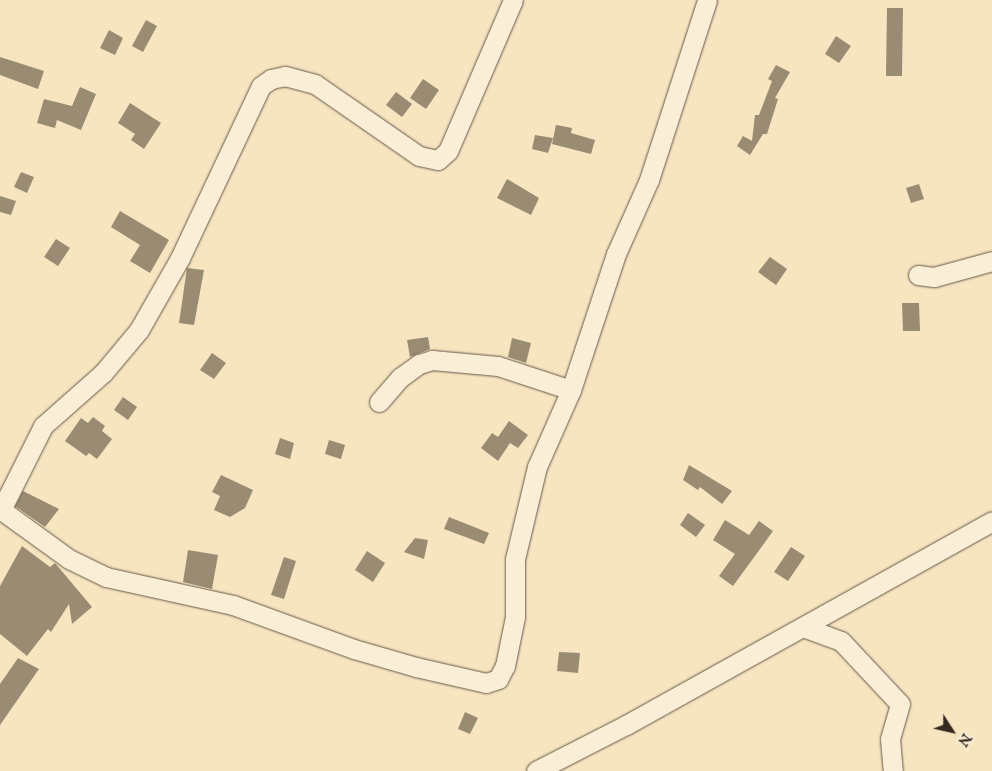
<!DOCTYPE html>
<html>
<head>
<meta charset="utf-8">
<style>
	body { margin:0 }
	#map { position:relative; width:992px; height:771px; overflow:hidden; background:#f7e5c0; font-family:"IM FELL English",serif }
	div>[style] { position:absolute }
	.building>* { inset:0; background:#9a8b73 }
	.roads { filter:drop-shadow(0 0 1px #665848) drop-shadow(0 0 1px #665848) }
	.minor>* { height:19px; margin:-9.5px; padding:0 9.5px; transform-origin:9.5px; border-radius:9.5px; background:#faeed6 }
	span { translate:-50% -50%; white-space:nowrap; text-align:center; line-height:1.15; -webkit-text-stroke:4.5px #faeed6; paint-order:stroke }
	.north { position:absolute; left:927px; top:706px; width:50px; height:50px; -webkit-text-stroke:4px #faeed6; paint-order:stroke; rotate:125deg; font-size:14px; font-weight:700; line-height:20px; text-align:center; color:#362920 }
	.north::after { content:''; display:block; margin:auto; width:18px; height:22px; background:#362920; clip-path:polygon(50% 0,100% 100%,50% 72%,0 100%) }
</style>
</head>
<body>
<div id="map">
	<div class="building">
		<div style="clip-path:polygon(887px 8px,903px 8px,902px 76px,886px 76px)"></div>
		<div style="clip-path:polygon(146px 20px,157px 26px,143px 52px,132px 46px)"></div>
		<div style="clip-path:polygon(109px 30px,123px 38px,115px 55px,100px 48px)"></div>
		<div style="clip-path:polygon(836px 36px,851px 46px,839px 63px,825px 54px)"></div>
		<div style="clip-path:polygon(0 57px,44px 71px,38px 89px,0 75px)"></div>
		<div style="clip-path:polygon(776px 65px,790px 72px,775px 98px,778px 99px,767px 134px,763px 134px,750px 155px,737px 146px,743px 136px,752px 141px,755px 115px,759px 115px,772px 81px,768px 79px)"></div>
		<div style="clip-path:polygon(423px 79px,439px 90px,426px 109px,410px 98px)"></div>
		<div style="clip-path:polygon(80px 87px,96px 94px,81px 130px,57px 120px,55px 128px,37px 123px,44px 99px,72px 106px)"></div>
		<div style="clip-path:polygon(396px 92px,412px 104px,402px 117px,386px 105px)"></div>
		<div style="clip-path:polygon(130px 103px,161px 123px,144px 149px,131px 140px,135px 134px,118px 123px)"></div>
		<div style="clip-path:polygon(556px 125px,572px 128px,571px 133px,595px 140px,591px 154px,552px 144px)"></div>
		<div style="clip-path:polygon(535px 135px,553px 138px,548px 153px,532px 149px)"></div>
		<div style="clip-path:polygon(21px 172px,34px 177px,27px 193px,14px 187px)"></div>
		<div style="clip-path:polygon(507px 179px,539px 198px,531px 215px,497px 198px)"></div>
		<div style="clip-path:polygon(919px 184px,924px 199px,911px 203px,906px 188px)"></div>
		<div style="clip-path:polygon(0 196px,16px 201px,11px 215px,0 212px)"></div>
		<div style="clip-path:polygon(120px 211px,169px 240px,150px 273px,130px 261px,140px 245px,111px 227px)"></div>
		<div style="clip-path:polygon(56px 239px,70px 248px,58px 266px,44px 257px)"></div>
		<div style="clip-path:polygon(770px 257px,787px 269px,776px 285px,758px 272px)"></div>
		<div style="clip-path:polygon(187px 268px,204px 270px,194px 325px,179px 323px)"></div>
		<div style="clip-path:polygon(902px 303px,919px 303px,920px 331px,903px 331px)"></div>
		<div style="clip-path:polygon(428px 337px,430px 349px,410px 357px,407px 340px)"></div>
		<div style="clip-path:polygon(512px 338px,531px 343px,526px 363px,508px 357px)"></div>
		<div style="clip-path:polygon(212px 353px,226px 363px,214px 379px,200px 370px)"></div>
		<div style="clip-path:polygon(123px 397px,137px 407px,128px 420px,114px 410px)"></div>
		<div style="clip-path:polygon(93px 417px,105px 426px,102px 431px,112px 439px,97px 459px,89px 453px,86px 456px,65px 441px,81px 418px,88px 423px)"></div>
		<div style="clip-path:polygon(509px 421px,528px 435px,518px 448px,510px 443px,498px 461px,481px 448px,492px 433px,498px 437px)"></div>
		<div style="clip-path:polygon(280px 438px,294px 443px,290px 459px,275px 454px)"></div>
		<div style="clip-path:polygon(329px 440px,345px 445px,341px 459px,325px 454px)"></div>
		<div style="clip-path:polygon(689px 465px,732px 491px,722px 504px,700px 487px,698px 490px,683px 480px)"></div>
		<div style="clip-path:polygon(221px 475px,253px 490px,245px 508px,230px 517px,214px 510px,220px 496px,212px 492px)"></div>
		<div style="clip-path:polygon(23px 491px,59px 509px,45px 527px,15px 506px)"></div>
		<div style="clip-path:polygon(688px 513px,705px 525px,696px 537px,680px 525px)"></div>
		<div style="clip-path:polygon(449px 517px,489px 533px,484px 544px,444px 529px)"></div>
		<div style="clip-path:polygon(725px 520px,749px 535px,759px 521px,773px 531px,733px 586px,719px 576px,735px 554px,713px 540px)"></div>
		<div style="clip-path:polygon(415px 538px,428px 540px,424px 559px,404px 552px)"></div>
		<div style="clip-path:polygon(22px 546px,50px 567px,55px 563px,92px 607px,72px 624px,69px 604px,51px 632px,48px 629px,27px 656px,0 634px,0 586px)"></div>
		<div style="clip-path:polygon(791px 547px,805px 556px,788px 581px,774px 572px)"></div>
		<div style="clip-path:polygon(188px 550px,218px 555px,212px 589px,183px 582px)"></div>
		<div style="clip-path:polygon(367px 551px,385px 563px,373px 582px,355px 570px)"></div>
		<div style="clip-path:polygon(284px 557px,296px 561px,284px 599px,271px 595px)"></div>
		<div style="clip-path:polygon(559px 652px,580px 653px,578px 673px,557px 671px)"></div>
		<div style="clip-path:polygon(18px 658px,39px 669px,0 725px,0 684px)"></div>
		<div style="clip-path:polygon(465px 712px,478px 718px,470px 734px,458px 729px)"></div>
	</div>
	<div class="roads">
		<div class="minor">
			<div style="left:918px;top:275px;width:16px;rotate:7deg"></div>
			<div style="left:934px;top:277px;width:60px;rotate:-15.4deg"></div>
			<div style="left:379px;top:402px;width:33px;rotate:-49deg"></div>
			<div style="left:401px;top:377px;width:22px;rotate:-36deg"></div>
			<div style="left:419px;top:364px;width:14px;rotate:-17deg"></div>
			<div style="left:432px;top:360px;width:66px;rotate:5.2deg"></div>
			<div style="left:498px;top:366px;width:77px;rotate:18.2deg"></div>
			<div style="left:0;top:509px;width:85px;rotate:35.9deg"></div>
			<div style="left:69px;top:559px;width:41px;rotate:25.9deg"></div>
			<div style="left:106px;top:577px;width:130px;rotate:12.4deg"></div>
			<div style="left:233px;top:605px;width:129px;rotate:20deg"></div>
			<div style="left:354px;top:649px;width:65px;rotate:16.2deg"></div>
			<div style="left:416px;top:667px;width:72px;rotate:12.9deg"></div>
			<div style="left:486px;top:683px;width:13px;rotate:-18deg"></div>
			<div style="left:498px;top:679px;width:15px;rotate:-62deg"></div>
			<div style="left:505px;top:666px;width:50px;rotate:-78.5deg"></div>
			<div style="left:515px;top:617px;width:58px;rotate:-90deg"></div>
			<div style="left:515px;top:559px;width:95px;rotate:-76.6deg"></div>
			<div style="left:537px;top:467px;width:84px;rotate:-66.2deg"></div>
			<div style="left:571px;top:390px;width:143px;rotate:-71.7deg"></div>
			<div style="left:616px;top:254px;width:81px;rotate:-66deg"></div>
			<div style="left:649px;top:180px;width:189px;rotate:-72.1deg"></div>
			<div style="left:1px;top:510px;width:94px;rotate:-63.4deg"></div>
			<div style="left:43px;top:426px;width:80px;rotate:-41.5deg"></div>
			<div style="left:103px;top:373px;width:56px;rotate:-50.1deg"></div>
			<div style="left:139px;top:330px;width:83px;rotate:-60.3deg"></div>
			<div style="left:180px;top:258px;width:190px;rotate:-64.8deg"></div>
			<div style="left:261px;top:86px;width:12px;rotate:-35deg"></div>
			<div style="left:271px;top:79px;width:14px;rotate:-12deg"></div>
			<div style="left:285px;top:76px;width:31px;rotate:15deg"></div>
			<div style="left:315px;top:84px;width:126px;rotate:34.7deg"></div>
			<div style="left:419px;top:156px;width:19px;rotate:12deg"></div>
			<div style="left:438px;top:160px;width:13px;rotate:-42deg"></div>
			<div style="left:448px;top:151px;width:164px;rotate:-66.7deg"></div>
			<div style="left:803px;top:627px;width:40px;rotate:20.2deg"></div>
			<div style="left:841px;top:641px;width:86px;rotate:46.9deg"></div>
			<div style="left:900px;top:704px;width:36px;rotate:106deg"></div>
			<div style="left:890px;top:739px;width:32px;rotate:85deg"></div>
			<div style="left:536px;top:771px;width:101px;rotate:-27.1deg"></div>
			<div style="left:626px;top:725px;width:419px;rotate:-29.1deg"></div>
		</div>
	</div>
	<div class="north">N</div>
</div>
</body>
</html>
